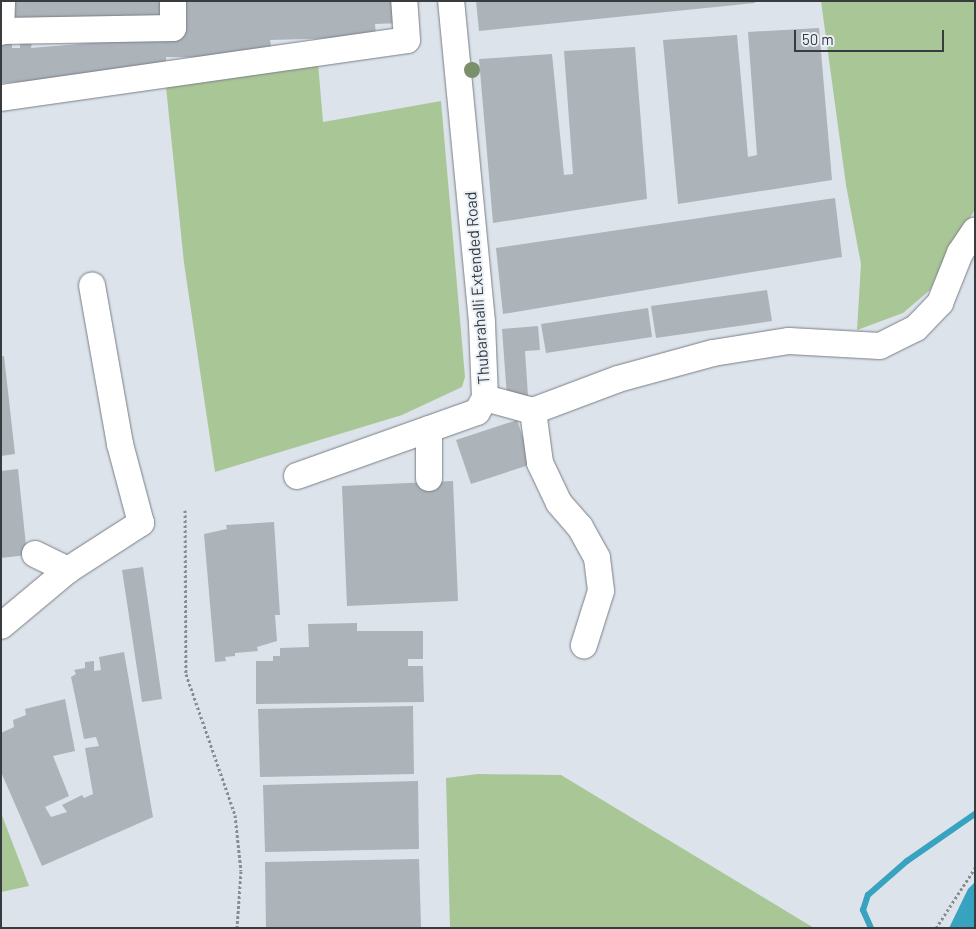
<!DOCTYPE html>
<html>
<head>
<meta charset="utf-8">
<style>
	body { margin:0 }
	#map { position:relative; width:976px; height:929px; overflow:hidden; background:#dce3ea; font-family:Barlow,sans-serif }
	div>[style] { position:absolute }
	.green>* { inset:0; background:#a9c697 }
	.water>* { inset:0; background:#38a3c1 }
	.stream>* { height:6px; margin:-3px; padding:0 3px; transform-origin:3px; border-radius:3px; background:#38a3c1 }
	.building>* { inset:0; background:#acb3b9 }
	.path>* { height:3px; margin-top:-1.5px; transform-origin:0; background:repeating-linear-gradient(90deg,#898d92 0 2.5px,transparent 0 5px) }
	.roads { filter:drop-shadow(0 0 1px #797f85) drop-shadow(0 0 1px #797f85) }
	.minor>* { height:26px; margin:-13px; padding:0 13px; transform-origin:13px; border-radius:13px; background:#fff }
	.trees>* { width:16px; height:16px; margin:-8px; border-radius:50%; background:#7a906a }
	span { translate:-50% -50%; white-space:nowrap; text-align:center; line-height:1.15; -webkit-text-stroke:4px #e9f0f7; paint-order:stroke }
	.street-label { font-size:16px; color:#393c3f }
	.frame { position:absolute; inset:0; border:2px solid #393c3f; pointer-events:none }
	.scale { position:absolute; left:794px; top:30px; width:150px; height:22px; box-sizing:border-box; border:2px solid #393c3f; border-top:0; padding-left:6px; font-size:15px; line-height:18px; white-space:nowrap; color:#393c3f; -webkit-text-stroke:4px #e9f0f7; paint-order:stroke }
</style>
</head>
<body>
<div id="map">
	<div class="green">
		<div style="clip-path:polygon(821px 1px,975px 1px,975px 210px,948px 251px,930px 290px,903px 313px,857px 330px,861px 264px,846px 185px)"></div>
		<div style="clip-path:polygon(317px 51px,323px 122px,441px 101px,465px 377px,462px 387px,402px 415px,215px 472px,184px 263px,165px 77px)"></div>
		<div style="clip-path:polygon(478px 774px,561px 775px,814px 928px,450px 928px,446px 778px)"></div>
		<div style="clip-path:polygon(1px 813px,29px 886px,1px 892px)"></div>
	</div>
	<div class="water">
		<div style="clip-path:polygon(975px 882px,975px 928px,949px 928px,968px 889px)"></div>
	</div>
	<div class="stream">
		<div style="left:871px;top:928px;width:20px;rotate:-114deg"></div>
		<div style="left:863px;top:910px;width:16px;rotate:-72deg"></div>
		<div style="left:868px;top:895px;width:52px;rotate:-41.1deg"></div>
		<div style="left:907px;top:861px;width:83px;rotate:-34.7deg"></div>
	</div>
	<div class="building">
		<div style="clip-path:polygon(15px 1px,163px 1px,162px 24px,14px 23px)"></div>
		<div style="clip-path:polygon(182px 1px,399px 1px,401px 23px,375px 24px,376px 37px,270px 40px,272px 51px,257px 58px,166px 57px,166px 66px,157px 73px,2px 83px,2px 44px,12px 42px,12px 48px,20px 48px,20px 43px,32px 43px,31px 48px,185px 35px)"></div>
		<div style="clip-path:polygon(476px 1px,755px 1px,755px 3px,479px 31px)"></div>
		<div style="clip-path:polygon(819px 28px,832px 180px,678px 204px,663px 40px,737px 35px,748px 157px,757px 155px,748px 32px)"></div>
		<div style="clip-path:polygon(635px 47px,647px 199px,493px 223px,479px 59px,552px 54px,564px 175px,573px 174px,564px 51px)"></div>
		<div style="clip-path:polygon(835px 198px,842px 257px,503px 314px,496px 248px)"></div>
		<div style="clip-path:polygon(767px 290px,772px 321px,656px 338px,651px 306px)"></div>
		<div style="clip-path:polygon(648px 308px,652px 337px,546px 353px,541px 324px)"></div>
		<div style="clip-path:polygon(538px 326px,540px 350px,525px 351px,528px 396px,507px 397px,502px 329px)"></div>
		<div style="clip-path:polygon(4px 356px,15px 454px,1px 456px,1px 357px)"></div>
		<div style="clip-path:polygon(517px 420px,532px 464px,471px 484px,456px 440px)"></div>
		<div style="clip-path:polygon(18px 469px,27px 555px,1px 558px,1px 471px)"></div>
		<div style="clip-path:polygon(453px 481px,458px 601px,347px 606px,342px 486px)"></div>
		<div style="clip-path:polygon(274px 522px,280px 615px,275px 615px,277px 641px,257px 647px,258px 651px,235px 653px,235px 656px,225px 657px,226px 661px,215px 662px,204px 534px,227px 529px,226px 525px)"></div>
		<div style="clip-path:polygon(143px 567px,162px 699px,142px 702px,122px 570px)"></div>
		<div style="clip-path:polygon(357px 623px,357px 631px,423px 631px,423px 659px,408px 659px,408px 666px,423px 666px,424px 702px,256px 704px,256px 661px,273px 661px,273px 656px,280px 656px,280px 648px,309px 647px,308px 624px)"></div>
		<div style="clip-path:polygon(124px 652px,153px 817px,42px 866px,1px 772px,1px 733px,14px 727px,13px 720px,26px 715px,25px 709px,65px 699px,75px 751px,53px 756px,69px 796px,45px 807px,51px 817px,67px 812px,62px 805px,82px 795px,84px 798px,93px 794px,85px 748px,99px 746px,96px 737px,84px 739px,71px 677px,76px 674px,74px 670px,85px 668px,85px 662px,94px 661px,94px 671px,101px 670px,99px 657px)"></div>
		<div style="clip-path:polygon(413px 706px,414px 774px,260px 777px,258px 709px)"></div>
		<div style="clip-path:polygon(418px 781px,419px 849px,265px 852px,263px 785px)"></div>
		<div style="clip-path:polygon(419px 859px,421px 927px,266px 928px,265px 862px)"></div>
	</div>
	<div class="path">
		<div style="left:185px;top:510px;width:164px;rotate:89.7deg"></div>
		<div style="left:186px;top:674px;width:149px;rotate:70.8deg"></div>
		<div style="left:235px;top:815px;width:56px;rotate:83.9deg"></div>
		<div style="left:241px;top:871px;width:57px;rotate:94deg"></div>
		<div style="left:936px;top:928px;width:72px;rotate:-57deg"></div>
	</div>
	<div class="roads">
		<div class="minor">
			<div style="left:1px;top:31px;width:172px;rotate:-1deg"></div>
			<div style="left:173px;top:28px;width:27px;rotate:-90deg"></div>
			<div style="left:1px;top:32px;width:31px;rotate:-88deg"></div>
			<div style="left:1px;top:98px;width:410px;rotate:-8.1deg"></div>
			<div style="left:407px;top:40px;width:39px;rotate:-94deg"></div>
			<div style="left:485px;top:398px;width:50px;rotate:15.2deg"></div>
			<div style="left:533px;top:411px;width:91px;rotate:-20.6deg"></div>
			<div style="left:618px;top:379px;width:98px;rotate:-15.3deg"></div>
			<div style="left:713px;top:353px;width:77px;rotate:-9deg"></div>
			<div style="left:789px;top:341px;width:91px;rotate:3.1deg"></div>
			<div style="left:880px;top:346px;width:40px;rotate:-26.6deg"></div>
			<div style="left:916px;top:328px;width:35px;rotate:-46deg"></div>
			<div style="left:940px;top:303px;width:54px;rotate:-68.2deg"></div>
			<div style="left:960px;top:253px;width:27px;rotate:-56deg"></div>
			<div style="left:533px;top:411px;width:52px;rotate:82.3deg"></div>
			<div style="left:540px;top:463px;width:44px;rotate:64.6deg"></div>
			<div style="left:559px;top:503px;width:32px;rotate:49deg"></div>
			<div style="left:580px;top:527px;width:35px;rotate:61deg"></div>
			<div style="left:597px;top:558px;width:33px;rotate:83deg"></div>
			<div style="left:601px;top:591px;width:57px;rotate:107.5deg"></div>
			<div style="left:429px;top:429px;width:49px;rotate:90deg"></div>
			<div style="left:297px;top:476px;width:191px;rotate:-19.6deg"></div>
			<div style="left:477px;top:412px;width:16px;rotate:-60deg"></div>
			<div style="left:485px;top:398px;width:76px;rotate:-92.3deg"></div>
			<div style="left:482px;top:322px;width:322px;rotate:-95.5deg"></div>
			<div style="left:35px;top:554px;width:37px;rotate:26deg"></div>
			<div style="left:1px;top:626px;width:87px;rotate:-39.9deg"></div>
			<div style="left:68px;top:570px;width:87px;rotate:-32.8deg"></div>
			<div style="left:141px;top:523px;width:82px;rotate:-104.9deg"></div>
			<div style="left:120px;top:444px;width:161px;rotate:-100deg"></div>
		</div>
	</div>
	<div class="trees">
		<div style="left:472px;top:70px"></div>
	</div>
	<div class="street-label">
		<span style="left:477px;top:288px;rotate:-94deg">Thubarahalli Extended Road</span>
	</div>
	<div class="frame"></div>
	<div class="scale">50 m</div>
</div>
</body>
</html>
